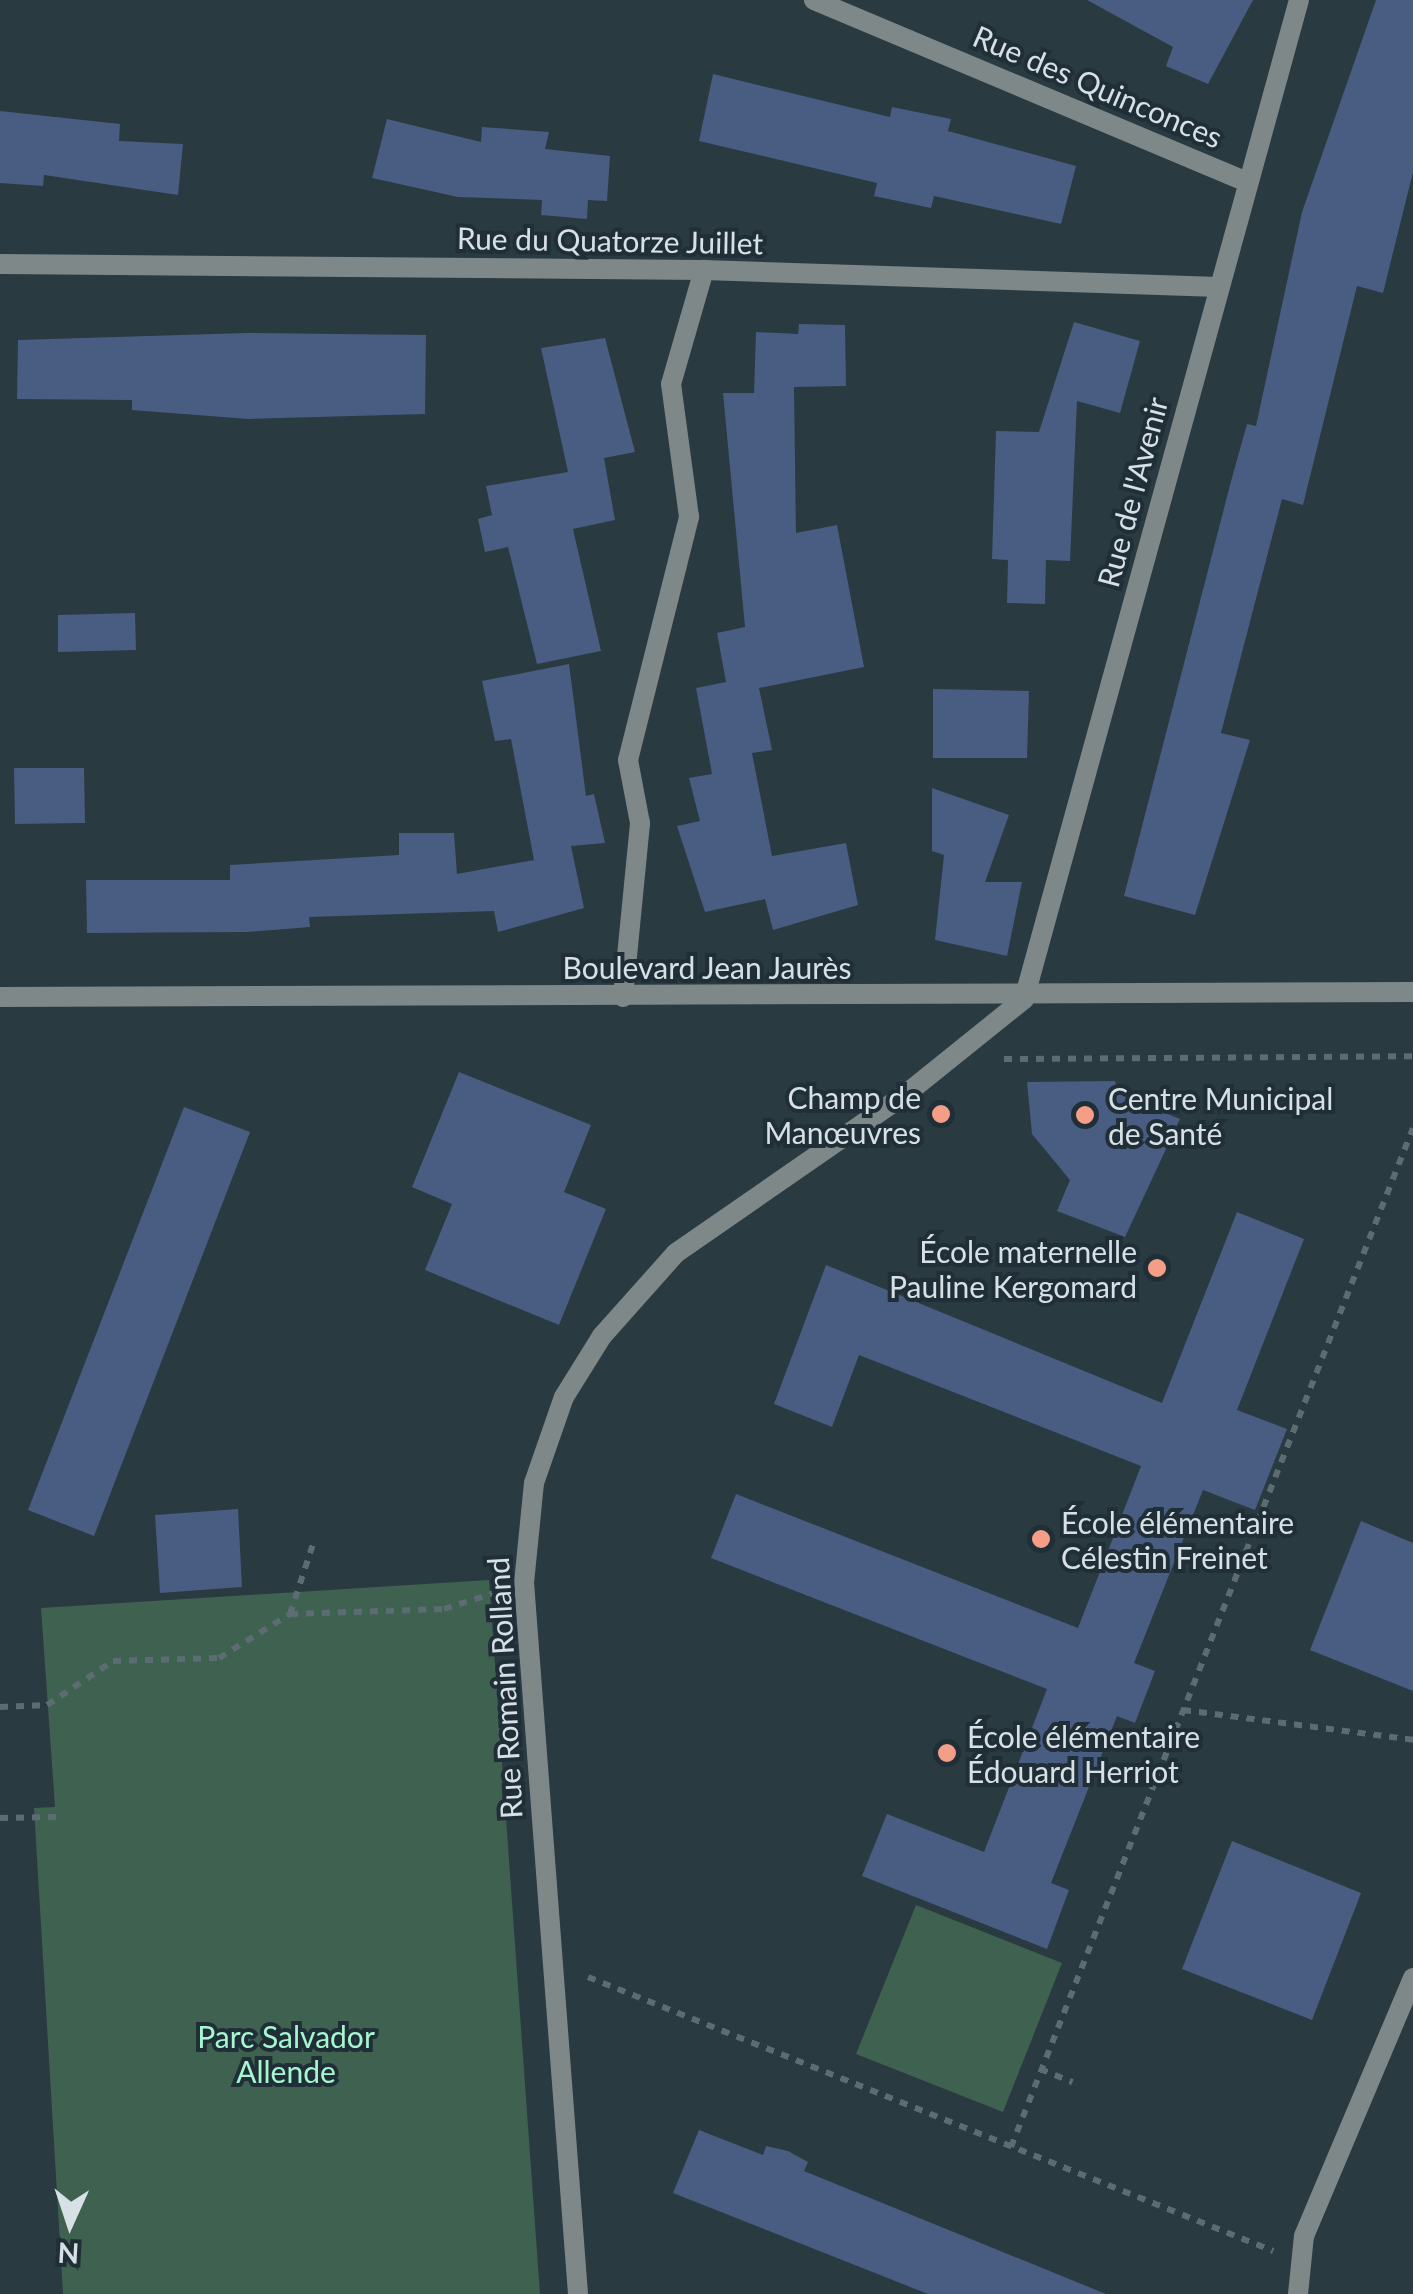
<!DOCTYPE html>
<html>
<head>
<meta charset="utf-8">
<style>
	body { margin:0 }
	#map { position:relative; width:1413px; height:2294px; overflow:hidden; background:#293a41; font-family:Lato,sans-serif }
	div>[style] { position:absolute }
	.green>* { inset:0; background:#3e6150 }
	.building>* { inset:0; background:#495c81 }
	.path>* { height:6px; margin-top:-3px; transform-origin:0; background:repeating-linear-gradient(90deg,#5d6c72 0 8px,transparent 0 16px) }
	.lane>* { height:20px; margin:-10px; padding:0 10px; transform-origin:10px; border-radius:10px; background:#7f8888 }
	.street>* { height:20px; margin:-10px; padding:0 10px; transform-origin:10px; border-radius:10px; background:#7f8888 }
	.dots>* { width:28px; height:28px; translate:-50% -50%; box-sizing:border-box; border:5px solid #202f37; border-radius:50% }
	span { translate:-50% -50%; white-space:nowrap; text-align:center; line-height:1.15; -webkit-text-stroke:8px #202f37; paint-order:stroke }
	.street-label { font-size:30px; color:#d6e0e5 }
	.poi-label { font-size:30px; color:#d6e0e5 }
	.right { translate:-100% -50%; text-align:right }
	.left { translate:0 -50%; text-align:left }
	.park-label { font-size:30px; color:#a6f6cf }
	.north { position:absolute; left:20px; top:2174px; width:100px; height:100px; -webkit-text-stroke:8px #202f37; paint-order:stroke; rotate:183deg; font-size:28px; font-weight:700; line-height:40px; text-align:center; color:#d6e0e5 }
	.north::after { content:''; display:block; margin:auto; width:35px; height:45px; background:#d6e0e5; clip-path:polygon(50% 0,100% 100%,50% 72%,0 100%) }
</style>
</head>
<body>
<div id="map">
	<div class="green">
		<div style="clip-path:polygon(489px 1580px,540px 2294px,63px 2294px,34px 1808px,55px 1807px,41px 1608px)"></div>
		<div style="clip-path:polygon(916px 1905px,1062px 1963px,1003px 2112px,856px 2054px)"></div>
	</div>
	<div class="building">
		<div style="clip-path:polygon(1087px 0,1253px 0,1208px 84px,1166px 66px,1173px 47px)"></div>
		<div style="clip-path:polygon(1376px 0,1413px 0,1413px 172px,1383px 293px,1357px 286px,1303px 505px,1282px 499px,1221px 733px,1250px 740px,1195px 915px,1124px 896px,1230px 485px,1247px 424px,1256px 426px,1302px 212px)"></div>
		<div style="clip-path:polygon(713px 74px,890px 117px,892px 107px,951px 119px,948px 131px,1076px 166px,1061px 224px,934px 196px,931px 208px,874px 196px,877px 183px,699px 141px)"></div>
		<div style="clip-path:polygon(0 111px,120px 124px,119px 141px,183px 144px,178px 195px,44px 175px,43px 186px,0 183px)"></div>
		<div style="clip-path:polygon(387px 119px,481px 142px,482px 127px,549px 132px,545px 149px,610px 156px,607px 201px,588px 200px,587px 219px,541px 215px,542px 200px,458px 197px,372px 178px)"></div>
		<div style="clip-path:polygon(1074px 322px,1140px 341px,1120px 413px,1077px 401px,1070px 561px,1046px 560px,1045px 604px,1007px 603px,1008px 560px,992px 559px,996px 431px,1039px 432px)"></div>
		<div style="clip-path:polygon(799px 324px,845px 325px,846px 386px,794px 387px,796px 533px,837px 525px,864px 667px,759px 688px,772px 750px,752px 753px,772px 856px,846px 843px,858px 905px,773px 930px,765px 899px,705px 912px,677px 826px,700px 821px,689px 778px,712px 774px,696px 688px,726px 682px,717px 633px,745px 627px,723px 393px,754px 393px,756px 332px,798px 334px)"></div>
		<div style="clip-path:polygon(246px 333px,426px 335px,425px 414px,248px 419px,132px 410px,132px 400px,17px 399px,18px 340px)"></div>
		<div style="clip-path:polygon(605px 338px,635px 452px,604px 458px,615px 520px,573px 529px,601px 651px,537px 664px,508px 547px,485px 552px,478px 519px,492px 515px,486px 486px,568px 472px,541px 348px)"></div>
		<div style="clip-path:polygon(135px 613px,136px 650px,58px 652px,58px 615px)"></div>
		<div style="clip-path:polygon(569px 664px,586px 796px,594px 794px,605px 843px,571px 846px,584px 908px,498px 932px,494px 911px,309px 917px,310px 927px,246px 932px,87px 933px,86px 880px,230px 880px,230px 865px,399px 855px,399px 833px,454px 833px,457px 874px,534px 860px,511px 739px,495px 741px,482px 681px)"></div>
		<div style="clip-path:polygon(933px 689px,1029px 691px,1027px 758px,933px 758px)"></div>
		<div style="clip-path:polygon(14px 768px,84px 768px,85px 823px,15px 824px)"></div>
		<div style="clip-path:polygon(932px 788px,1009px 815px,985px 882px,1022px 882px,1007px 956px,935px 940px,944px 855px,932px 851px)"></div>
		<div style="clip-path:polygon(459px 1072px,591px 1125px,564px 1192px,606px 1209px,559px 1325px,425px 1270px,452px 1204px,412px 1187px)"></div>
		<div style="clip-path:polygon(1115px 1081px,1119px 1094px,1180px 1119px,1125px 1237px,1057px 1211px,1070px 1180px,1032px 1134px,1027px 1082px)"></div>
		<div style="clip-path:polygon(184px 1107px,250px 1132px,94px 1536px,28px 1510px)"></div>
		<div style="clip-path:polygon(1237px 1212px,1304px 1239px,1237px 1410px,1287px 1429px,1255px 1510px,1203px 1490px,1134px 1663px,1155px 1671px,1135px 1723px,1117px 1716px,1051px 1883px,1069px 1890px,1047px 1949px,862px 1876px,887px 1814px,984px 1852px,1047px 1689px,711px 1558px,736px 1494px,1078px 1628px,1141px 1466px,859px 1355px,832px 1427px,774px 1404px,826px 1265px,1162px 1403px)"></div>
		<div style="clip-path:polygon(238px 1509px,242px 1587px,160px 1593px,155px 1515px)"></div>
		<div style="clip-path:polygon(1361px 1521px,1413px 1543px,1413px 1691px,1310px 1650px)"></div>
		<div style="clip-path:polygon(1232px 1841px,1361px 1893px,1312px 2020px,1182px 1969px)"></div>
		<div style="clip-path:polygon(699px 2130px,763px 2155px,766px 2146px,788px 2151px,808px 2162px,804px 2171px,1106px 2294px,928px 2294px,673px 2193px)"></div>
	</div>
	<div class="path">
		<div style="left:1004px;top:1059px;width:409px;rotate:-0.4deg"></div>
		<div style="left:290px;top:1614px;width:77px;rotate:-71.8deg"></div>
		<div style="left:0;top:1707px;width:47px;rotate:-2.4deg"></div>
		<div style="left:47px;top:1705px;width:79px;rotate:-33.7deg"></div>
		<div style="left:113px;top:1661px;width:106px;rotate:-1.6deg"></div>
		<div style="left:219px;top:1658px;width:84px;rotate:-31.8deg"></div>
		<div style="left:290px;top:1614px;width:154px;rotate:-1.9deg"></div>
		<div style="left:444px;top:1609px;width:52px;rotate:-17.7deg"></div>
		<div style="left:1183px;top:1710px;width:232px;rotate:7.4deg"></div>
		<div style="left:0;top:1818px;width:57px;rotate:-1deg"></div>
		<div style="left:588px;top:1977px;width:738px;rotate:21.8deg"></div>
		<div style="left:1040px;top:2069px;width:35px;rotate:22deg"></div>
		<div style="left:1011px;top:2147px;width:1095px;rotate:-68.47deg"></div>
	</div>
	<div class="lane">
		<div style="left:623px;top:997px;width:175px;rotate:-84.4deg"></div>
		<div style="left:640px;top:823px;width:64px;rotate:-100.8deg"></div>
		<div style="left:628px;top:760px;width:251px;rotate:-75.9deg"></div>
		<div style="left:689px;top:517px;width:134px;rotate:-97.7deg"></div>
		<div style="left:671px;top:384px;width:119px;rotate:-73.9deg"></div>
	</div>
	<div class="street">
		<div style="left:814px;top:0;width:471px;rotate:22.8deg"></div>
		<div style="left:0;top:264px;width:704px;rotate:0.49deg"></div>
		<div style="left:704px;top:270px;width:515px;rotate:1.89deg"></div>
		<div style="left:0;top:997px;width:1413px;rotate:-0.2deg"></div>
		<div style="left:1024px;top:999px;width:1036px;rotate:-74.61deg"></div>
		<div style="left:578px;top:2294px;width:713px;rotate:-94.34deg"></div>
		<div style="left:524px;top:1583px;width:100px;rotate:-84.3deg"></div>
		<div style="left:534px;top:1483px;width:91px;rotate:-70.8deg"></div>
		<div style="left:564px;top:1397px;width:72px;rotate:-58.1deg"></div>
		<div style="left:602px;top:1336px;width:111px;rotate:-48.3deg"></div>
		<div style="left:676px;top:1253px;width:286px;rotate:-34.7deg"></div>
		<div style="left:911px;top:1090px;width:145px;rotate:-38.8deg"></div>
		<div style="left:1298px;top:2294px;width:58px;rotate:-84.1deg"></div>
		<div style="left:1304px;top:2236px;width:280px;rotate:-67.1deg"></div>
	</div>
	<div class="dots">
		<div style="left:941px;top:1114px;background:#f49e88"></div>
		<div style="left:1085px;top:1115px;background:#f49e88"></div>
		<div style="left:1157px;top:1268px;background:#f49e88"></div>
		<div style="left:1041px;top:1539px;background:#f49e88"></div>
		<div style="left:947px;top:1753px;background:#f49e88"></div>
	</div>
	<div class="street-label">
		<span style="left:1098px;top:86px;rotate:23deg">Rue des Quinconces</span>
		<span style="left:610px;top:240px;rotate:1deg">Rue du Quatorze Juillet</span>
		<span style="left:1132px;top:492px;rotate:-75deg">Rue de l'Avenir</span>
		<span style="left:707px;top:967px">Boulevard Jean Jaurès</span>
		<span style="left:504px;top:1688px;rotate:-93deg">Rue Romain Rolland</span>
	</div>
	<div class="poi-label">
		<span class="right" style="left:921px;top:1114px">Champ de<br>Manœuvres</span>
		<span class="left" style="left:1108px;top:1115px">Centre Municipal<br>de Santé</span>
		<span class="right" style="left:1137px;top:1268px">École maternelle<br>Pauline Kergomard</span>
		<span class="left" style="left:1061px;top:1539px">École élémentaire<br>Célestin Freinet</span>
		<span class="left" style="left:967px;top:1753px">École élémentaire<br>Édouard Herriot</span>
	</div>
	<div class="park-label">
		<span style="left:286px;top:2053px">Parc Salvador<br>Allende</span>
	</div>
	<div class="north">N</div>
</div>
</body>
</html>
